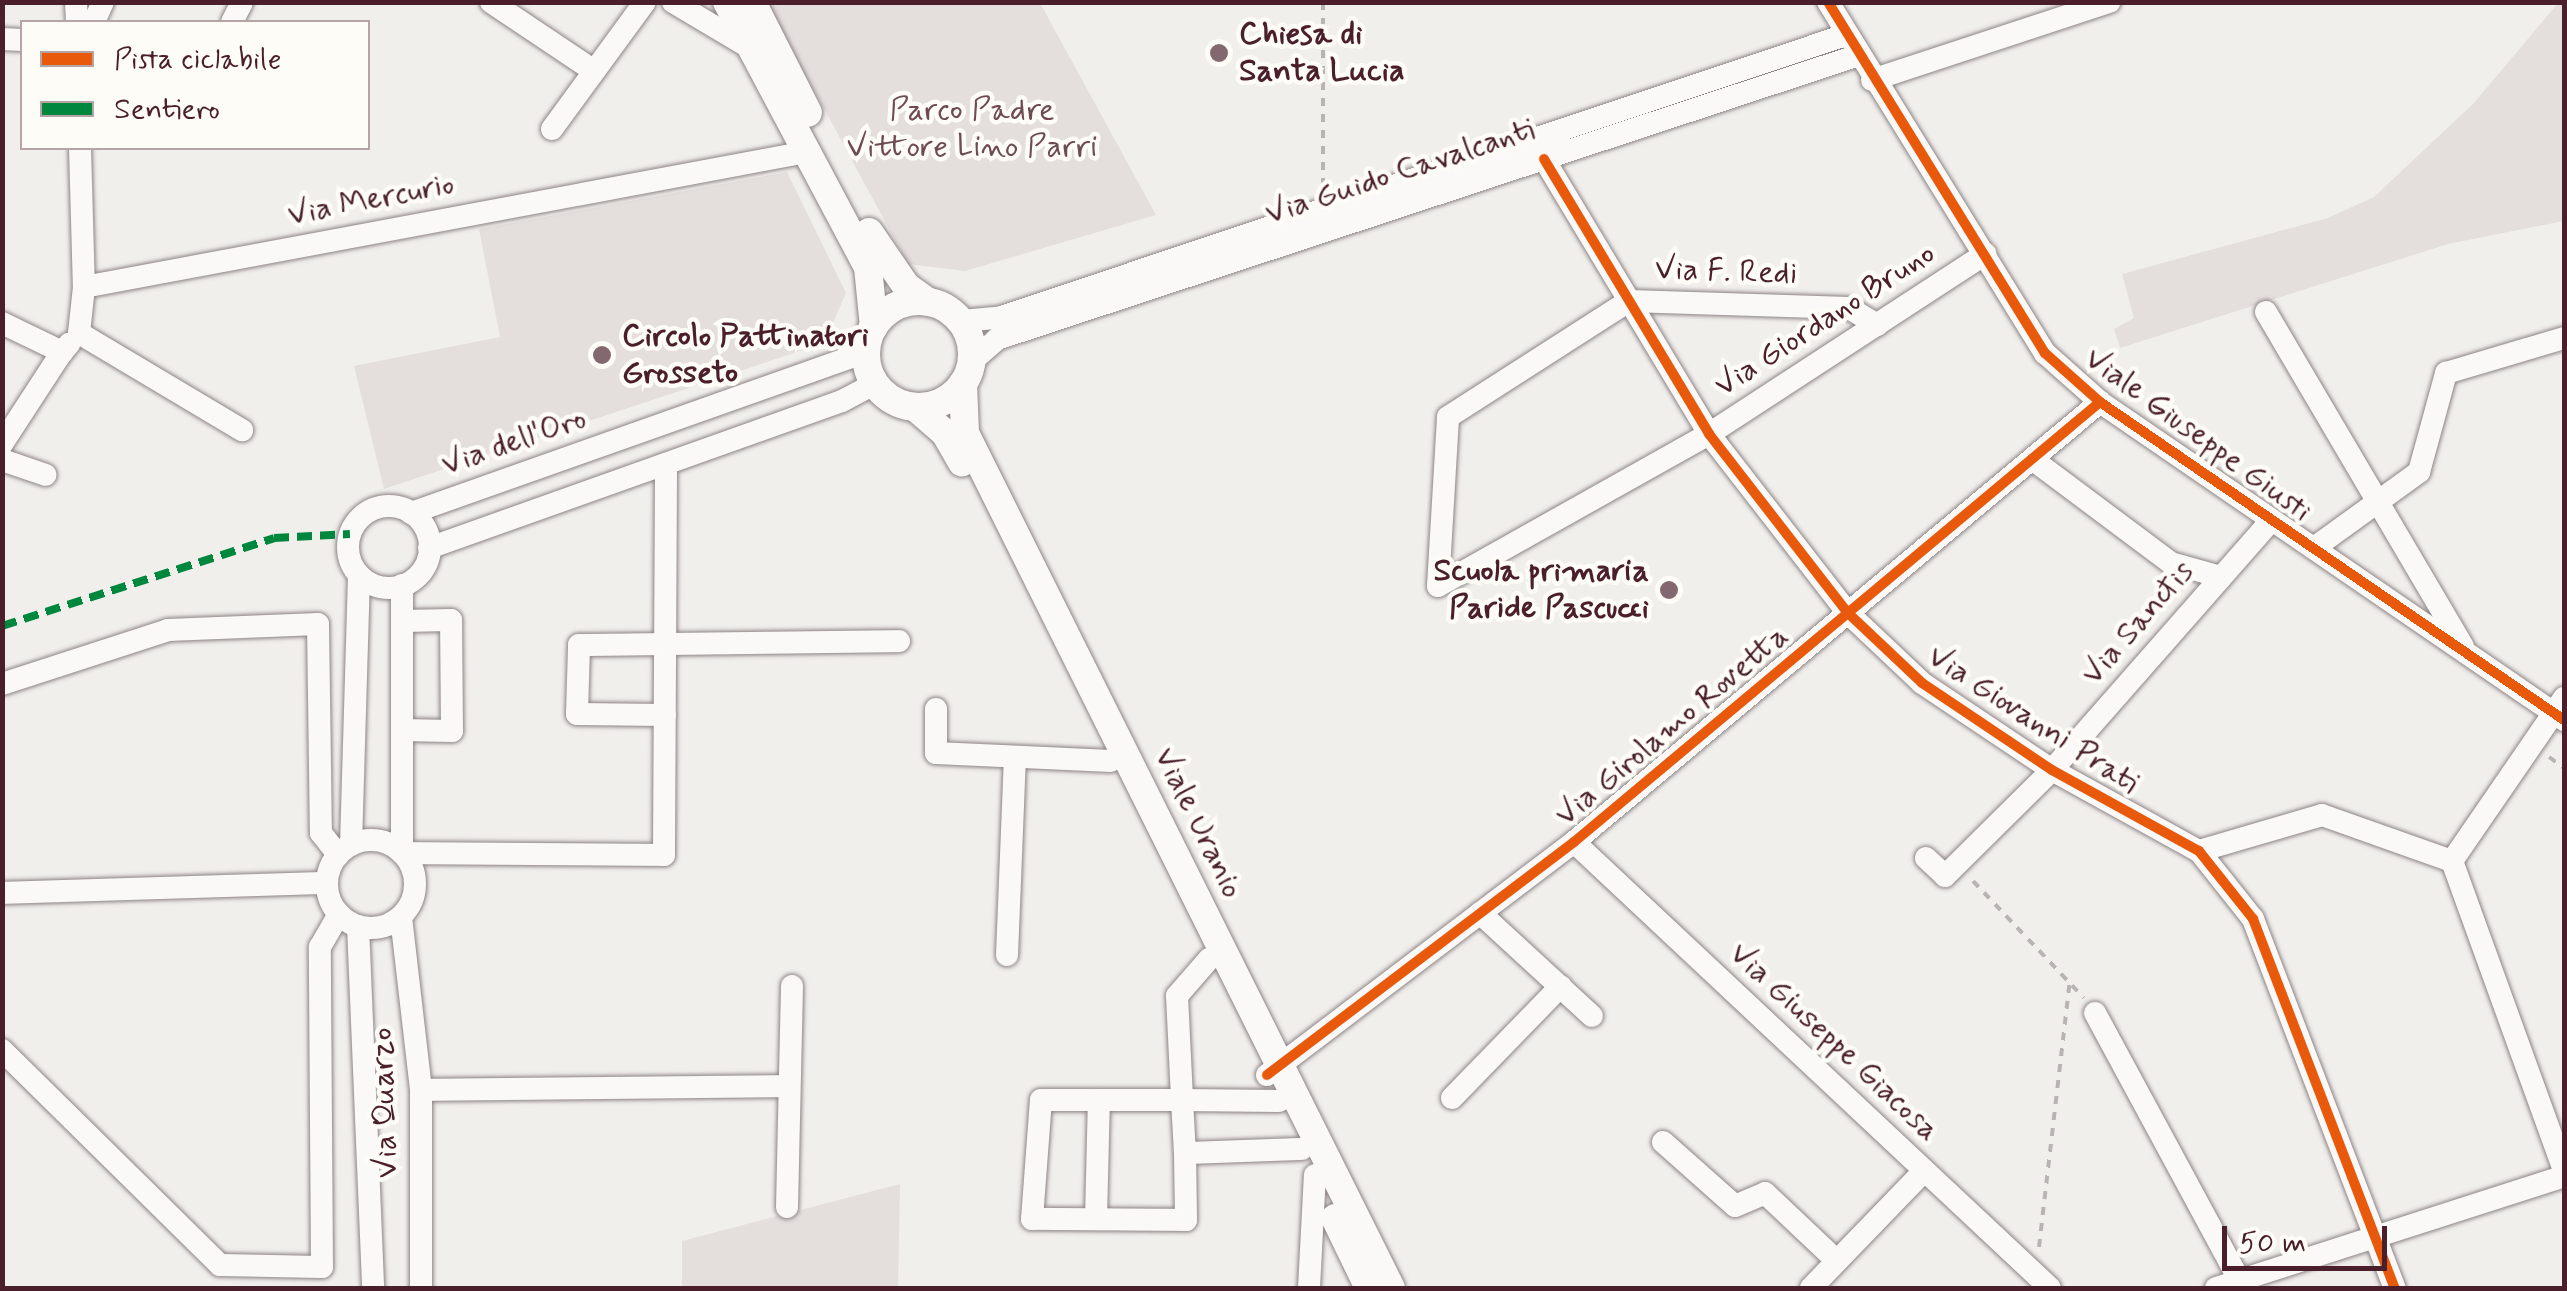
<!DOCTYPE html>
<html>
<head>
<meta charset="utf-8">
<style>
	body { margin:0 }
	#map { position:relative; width:2567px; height:1291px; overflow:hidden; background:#f1efec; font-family:Mynerve,sans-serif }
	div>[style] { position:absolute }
	.built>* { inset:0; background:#e4dedd }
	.green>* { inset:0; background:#e4dedc }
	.path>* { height:4px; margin-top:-2px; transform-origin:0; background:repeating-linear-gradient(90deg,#b9b4b4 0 8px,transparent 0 16px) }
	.roads { filter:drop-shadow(0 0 2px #8d8485) drop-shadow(0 0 2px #8d8485) }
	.minor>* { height:22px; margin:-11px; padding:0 11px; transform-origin:11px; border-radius:11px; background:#faf9f7 }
	.minor>.ring { margin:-11px; padding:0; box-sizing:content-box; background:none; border:22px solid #faf9f7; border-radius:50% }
	.major>* { height:28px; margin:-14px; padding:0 14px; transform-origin:14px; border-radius:14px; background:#faf9f7 }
	.major>.ring { margin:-14px; padding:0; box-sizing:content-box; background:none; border:28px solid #faf9f7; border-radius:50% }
	.quiet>* { height:8px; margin-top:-4px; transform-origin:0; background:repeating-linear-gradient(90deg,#00873e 0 15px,transparent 0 23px) }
	.cycleway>* { height:10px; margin:-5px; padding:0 5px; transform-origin:5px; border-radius:5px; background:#e8590c }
	.dots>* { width:28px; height:28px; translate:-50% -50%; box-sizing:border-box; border:5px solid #fdfcf7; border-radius:50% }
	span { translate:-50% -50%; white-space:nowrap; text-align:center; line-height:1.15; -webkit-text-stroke:9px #fdfcf7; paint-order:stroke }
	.poi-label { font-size:32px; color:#4a1f2b; font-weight:700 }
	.left { translate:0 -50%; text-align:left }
	.right { translate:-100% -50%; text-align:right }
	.park-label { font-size:32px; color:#6e4b54 }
	.street-label { font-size:32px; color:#4a1f2b }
	.frame { position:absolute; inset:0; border:5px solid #4a1f2b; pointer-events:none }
	.legend { position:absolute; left:20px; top:20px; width:350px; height:130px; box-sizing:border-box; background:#fdfcf7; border:2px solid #b5a4a5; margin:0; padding:12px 18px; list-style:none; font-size:30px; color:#4a1f2b }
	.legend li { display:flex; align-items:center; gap:20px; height:50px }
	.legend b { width:50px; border:2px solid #b5a4a5 }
	.scale { position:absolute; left:2222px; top:1226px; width:165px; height:45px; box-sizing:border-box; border:5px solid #4a1f2b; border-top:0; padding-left:12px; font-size:30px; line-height:35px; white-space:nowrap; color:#4a1f2b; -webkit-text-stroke:8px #fdfcf7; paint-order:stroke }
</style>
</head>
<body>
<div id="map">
	<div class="built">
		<div style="clip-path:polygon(2558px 3px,2564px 3px,2564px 221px,2448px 244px,2120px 348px,2114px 329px,2134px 318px,2122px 274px,2328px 218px,2374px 197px,2474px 103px)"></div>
		<div style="clip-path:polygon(900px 1184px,898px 1288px,682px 1288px,682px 1241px)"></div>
	</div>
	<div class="green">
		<div style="clip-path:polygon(767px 3px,1040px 3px,1156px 215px,965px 271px,908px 264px)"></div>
		<div style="clip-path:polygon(787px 172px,846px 293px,824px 343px,384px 489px,354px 366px,500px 337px,479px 229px)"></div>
	</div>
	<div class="path">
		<div style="left:1323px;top:2px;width:186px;rotate:90deg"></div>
		<div style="left:2549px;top:757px;width:19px;rotate:36deg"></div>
		<div style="left:1973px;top:881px;width:161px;rotate:46.5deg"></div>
		<div style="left:2039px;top:1247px;width:270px;rotate:-83.4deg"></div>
	</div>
	<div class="roads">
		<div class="minor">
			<div style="left:76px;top:2px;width:20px;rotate:87deg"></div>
			<div style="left:491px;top:2px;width:120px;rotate:33.8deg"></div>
			<div style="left:673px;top:2px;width:94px;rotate:30.7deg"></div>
			<div style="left:1828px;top:2px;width:413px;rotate:58.3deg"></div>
			<div style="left:2045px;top:353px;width:74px;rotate:41.7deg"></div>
			<div style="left:2100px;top:402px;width:563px;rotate:34.42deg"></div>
			<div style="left:94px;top:22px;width:22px;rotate:-66deg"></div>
			<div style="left:232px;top:22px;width:22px;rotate:-63deg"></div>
			<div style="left:2px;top:39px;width:20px;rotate:3deg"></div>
			<div style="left:1872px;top:80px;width:250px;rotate:-18.2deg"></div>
			<div style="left:552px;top:129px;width:157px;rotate:-53.8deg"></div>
			<div style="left:80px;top:148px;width:139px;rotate:88.4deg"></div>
			<div style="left:84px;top:287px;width:735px;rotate:-10.58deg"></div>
			<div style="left:1544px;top:159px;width:321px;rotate:59deg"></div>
			<div style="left:1709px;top:434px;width:225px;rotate:52.2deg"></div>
			<div style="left:1847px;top:612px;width:103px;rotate:43.4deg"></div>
			<div style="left:1922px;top:683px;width:156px;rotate:33.8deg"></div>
			<div style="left:2052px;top:770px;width:168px;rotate:28.9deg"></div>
			<div style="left:2199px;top:851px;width:87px;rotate:51.5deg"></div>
			<div style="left:2253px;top:919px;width:395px;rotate:69deg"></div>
			<div style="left:84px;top:287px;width:46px;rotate:96.2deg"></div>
			<div style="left:79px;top:333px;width:190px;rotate:30.8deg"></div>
			<div style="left:2266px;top:312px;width:388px;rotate:59.5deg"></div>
			<div style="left:961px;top:321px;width:37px;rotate:-5deg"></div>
			<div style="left:998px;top:318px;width:894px;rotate:-18.46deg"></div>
			<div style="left:2px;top:323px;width:67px;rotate:25.8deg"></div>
			<div style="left:62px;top:352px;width:11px;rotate:-49deg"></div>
			<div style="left:972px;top:361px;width:33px;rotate:-41deg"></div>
			<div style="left:997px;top:339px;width:904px;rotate:-18.23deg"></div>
			<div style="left:2px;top:444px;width:110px;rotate:-56.9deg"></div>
			<div style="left:2032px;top:459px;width:174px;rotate:36.8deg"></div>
			<div style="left:2171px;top:563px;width:52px;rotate:15.6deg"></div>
			<div style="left:2px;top:460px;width:46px;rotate:18.8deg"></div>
			<div class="ring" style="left:348px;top:506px;width:60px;height:60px"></div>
			<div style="left:411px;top:513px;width:482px;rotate:-19.5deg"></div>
			<div style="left:429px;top:548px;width:438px;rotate:-19.6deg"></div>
			<div style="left:842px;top:401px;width:36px;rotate:-28deg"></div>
			<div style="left:2314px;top:548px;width:130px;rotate:-35.9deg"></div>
			<div style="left:2419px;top:472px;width:103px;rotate:-74.7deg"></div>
			<div style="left:2446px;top:373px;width:123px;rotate:-16.5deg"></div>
			<div style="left:402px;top:585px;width:268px;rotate:90deg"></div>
			<div style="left:402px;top:853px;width:262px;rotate:0.4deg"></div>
			<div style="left:664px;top:855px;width:391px;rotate:-89.7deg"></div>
			<div style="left:1438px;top:586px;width:311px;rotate:-29.3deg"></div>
			<div style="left:1709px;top:434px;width:330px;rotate:-33.1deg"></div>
			<div style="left:1438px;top:586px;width:169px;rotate:-86.6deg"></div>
			<div style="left:1448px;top:417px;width:215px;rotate:-32.7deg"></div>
			<div style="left:1629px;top:301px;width:220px;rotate:1.8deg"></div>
			<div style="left:1849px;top:308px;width:33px;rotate:31deg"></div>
			<div style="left:2px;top:684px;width:175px;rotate:-18deg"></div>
			<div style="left:168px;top:630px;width:150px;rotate:-2.3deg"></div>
			<div style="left:318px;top:624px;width:209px;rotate:89.2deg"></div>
			<div style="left:321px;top:833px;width:28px;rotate:52deg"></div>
			<div style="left:936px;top:709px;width:44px;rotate:90deg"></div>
			<div style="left:936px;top:753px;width:175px;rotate:2.6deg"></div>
			<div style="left:665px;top:715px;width:88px;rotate:-179.3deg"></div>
			<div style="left:577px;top:714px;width:69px;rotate:-88.3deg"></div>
			<div style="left:579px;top:645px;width:320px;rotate:-0.7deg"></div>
			<div style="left:402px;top:730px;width:50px;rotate:1.1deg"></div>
			<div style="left:452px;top:731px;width:111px;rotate:-90.5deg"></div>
			<div style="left:451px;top:620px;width:49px;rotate:178.8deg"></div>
			<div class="ring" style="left:327px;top:840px;width:66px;height:66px"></div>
			<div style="left:1574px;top:842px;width:652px;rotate:43.14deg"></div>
			<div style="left:351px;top:845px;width:270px;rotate:-88.3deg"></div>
			<div style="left:2199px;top:851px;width:128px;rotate:-16.3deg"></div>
			<div style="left:2322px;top:815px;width:138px;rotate:19.5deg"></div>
			<div style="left:2452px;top:861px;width:329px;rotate:70.1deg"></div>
			<div style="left:1926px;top:858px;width:26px;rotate:43deg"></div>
			<div style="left:1945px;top:876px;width:151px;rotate:-44.7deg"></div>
			<div style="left:2052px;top:770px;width:332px;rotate:-48.7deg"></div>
			<div style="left:2452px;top:861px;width:198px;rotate:-55.5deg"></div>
			<div style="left:2px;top:893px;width:325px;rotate:-1.8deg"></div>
			<div style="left:1480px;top:913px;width:152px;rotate:42.6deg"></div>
			<div style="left:401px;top:917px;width:174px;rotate:83.4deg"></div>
			<div style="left:421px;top:1090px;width:198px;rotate:90deg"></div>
			<div style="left:358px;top:926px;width:362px;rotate:87.6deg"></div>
			<div style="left:1007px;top:955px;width:198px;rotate:-87.7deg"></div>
			<div style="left:1209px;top:959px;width:49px;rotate:130.9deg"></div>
			<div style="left:1177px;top:996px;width:104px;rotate:87.2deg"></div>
			<div style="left:1182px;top:1100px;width:53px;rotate:86.8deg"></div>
			<div style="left:1185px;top:1153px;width:67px;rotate:89.1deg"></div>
			<div style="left:1186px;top:1220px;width:154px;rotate:-179.6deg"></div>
			<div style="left:1032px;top:1219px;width:119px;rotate:-85.7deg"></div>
			<div style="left:1041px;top:1100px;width:141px"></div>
			<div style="left:1182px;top:1100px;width:97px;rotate:0.6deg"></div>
			<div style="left:2095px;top:1013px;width:305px;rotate:61.6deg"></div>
			<div style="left:2px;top:1050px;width:306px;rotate:44.6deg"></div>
			<div style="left:220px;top:1265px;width:102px;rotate:1.1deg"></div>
			<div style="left:322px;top:1267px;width:320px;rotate:-90.4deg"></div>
			<div style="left:320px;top:947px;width:38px;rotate:-60deg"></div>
			<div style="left:1267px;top:1075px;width:385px;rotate:-37.2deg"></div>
			<div style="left:1574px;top:842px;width:686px;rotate:-39.91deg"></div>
			<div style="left:421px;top:1090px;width:366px;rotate:-0.6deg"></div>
			<div style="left:1452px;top:1098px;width:156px;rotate:-45.8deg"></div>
			<div style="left:1663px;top:1142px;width:96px;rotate:41.6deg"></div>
			<div style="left:1735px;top:1206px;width:33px;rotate:-23deg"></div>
			<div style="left:1765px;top:1193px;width:99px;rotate:43.4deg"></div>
			<div style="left:1185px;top:1153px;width:117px;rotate:-2deg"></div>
			<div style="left:787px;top:1207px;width:221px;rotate:-88.7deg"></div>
			<div style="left:1096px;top:1219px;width:119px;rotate:-88.6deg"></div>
			<div style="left:1309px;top:1288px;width:113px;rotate:-87deg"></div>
			<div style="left:1811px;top:1288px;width:163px;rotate:-46deg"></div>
			<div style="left:2216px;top:1288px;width:366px;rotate:-17.8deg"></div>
		</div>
		<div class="major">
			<div style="left:727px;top:2px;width:300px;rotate:62deg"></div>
			<div style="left:868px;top:267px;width:60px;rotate:84.3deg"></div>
			<div style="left:752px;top:2px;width:124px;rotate:63.2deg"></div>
			<div style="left:869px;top:232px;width:65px;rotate:55.6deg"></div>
			<div style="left:906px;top:286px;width:27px;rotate:36deg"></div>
			<div class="ring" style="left:866px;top:301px;width:78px;height:78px"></div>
			<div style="left:963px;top:383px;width:50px;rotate:87.7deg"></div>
			<div style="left:965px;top:433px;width:955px;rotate:63.52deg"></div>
			<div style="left:915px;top:407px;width:40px;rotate:41deg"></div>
			<div style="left:945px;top:433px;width:34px;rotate:60deg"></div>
			<div style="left:1335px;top:1218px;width:78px;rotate:64.1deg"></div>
		</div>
	</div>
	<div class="quiet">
		<div style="left:2px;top:626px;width:286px;rotate:-17.9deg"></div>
		<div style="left:274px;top:538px;width:76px;rotate:-3deg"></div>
	</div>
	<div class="cycleway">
		<div style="left:1828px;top:2px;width:413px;rotate:58.3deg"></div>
		<div style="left:2045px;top:353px;width:74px;rotate:41.7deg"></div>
		<div style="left:2100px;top:402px;width:563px;rotate:34.42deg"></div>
		<div style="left:1544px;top:159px;width:321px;rotate:59deg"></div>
		<div style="left:1709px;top:434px;width:225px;rotate:52.2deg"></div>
		<div style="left:1847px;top:612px;width:103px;rotate:43.4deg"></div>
		<div style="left:1922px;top:683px;width:156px;rotate:33.8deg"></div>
		<div style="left:2052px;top:770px;width:168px;rotate:28.9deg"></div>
		<div style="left:2199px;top:851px;width:87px;rotate:51.5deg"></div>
		<div style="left:2253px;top:919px;width:395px;rotate:69deg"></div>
		<div style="left:1267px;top:1075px;width:385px;rotate:-37.2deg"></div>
		<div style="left:1574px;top:842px;width:686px;rotate:-39.91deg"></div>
	</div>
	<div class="dots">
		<div style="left:1219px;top:53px;background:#84686f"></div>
		<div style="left:602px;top:355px;background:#84686f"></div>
		<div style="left:1669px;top:590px;background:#84686f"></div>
	</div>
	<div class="poi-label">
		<span class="left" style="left:1239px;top:53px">Chiesa di<br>Santa Lucia</span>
		<span class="left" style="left:622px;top:355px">Circolo Pattinatori<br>Grosseto</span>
		<span class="right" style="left:1649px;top:590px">Scuola primaria<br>Paride Pascucci</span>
	</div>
	<div class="park-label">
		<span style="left:972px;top:129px">Parco Padre<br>Vittore Lino Parri</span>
	</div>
	<div class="street-label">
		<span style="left:1400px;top:172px;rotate:-18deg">Via Guido Cavalcanti</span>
		<span style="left:371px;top:200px;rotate:-11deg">Via Mercurio</span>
		<span style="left:1726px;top:272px;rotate:2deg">Via F. Redi</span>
		<span style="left:1825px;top:320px;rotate:-33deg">Via Giordano Bruno</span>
		<span style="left:2198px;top:435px;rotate:36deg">Viale Giuseppe Giusti</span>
		<span style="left:514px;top:442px;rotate:-19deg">Via dell'Oro</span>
		<span style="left:2138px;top:623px;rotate:-49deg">Via Sanctis</span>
		<span style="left:2033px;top:720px;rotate:33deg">Via Giovanni Prati</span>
		<span style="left:1672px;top:726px;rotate:-40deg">Via Girolamo Rovetta</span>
		<span style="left:1198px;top:823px;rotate:64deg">Viale Uranio</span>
		<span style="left:1834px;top:1042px;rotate:43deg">Via Giuseppe Giacosa</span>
		<span style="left:385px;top:1103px;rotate:-92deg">Via Quarzo</span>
	</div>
	<div class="frame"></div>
	<ul class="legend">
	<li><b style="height:12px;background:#e8590c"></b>Pista ciclabile</li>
	<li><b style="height:12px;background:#00873e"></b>Sentiero</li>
	</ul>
	<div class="scale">50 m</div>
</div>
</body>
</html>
